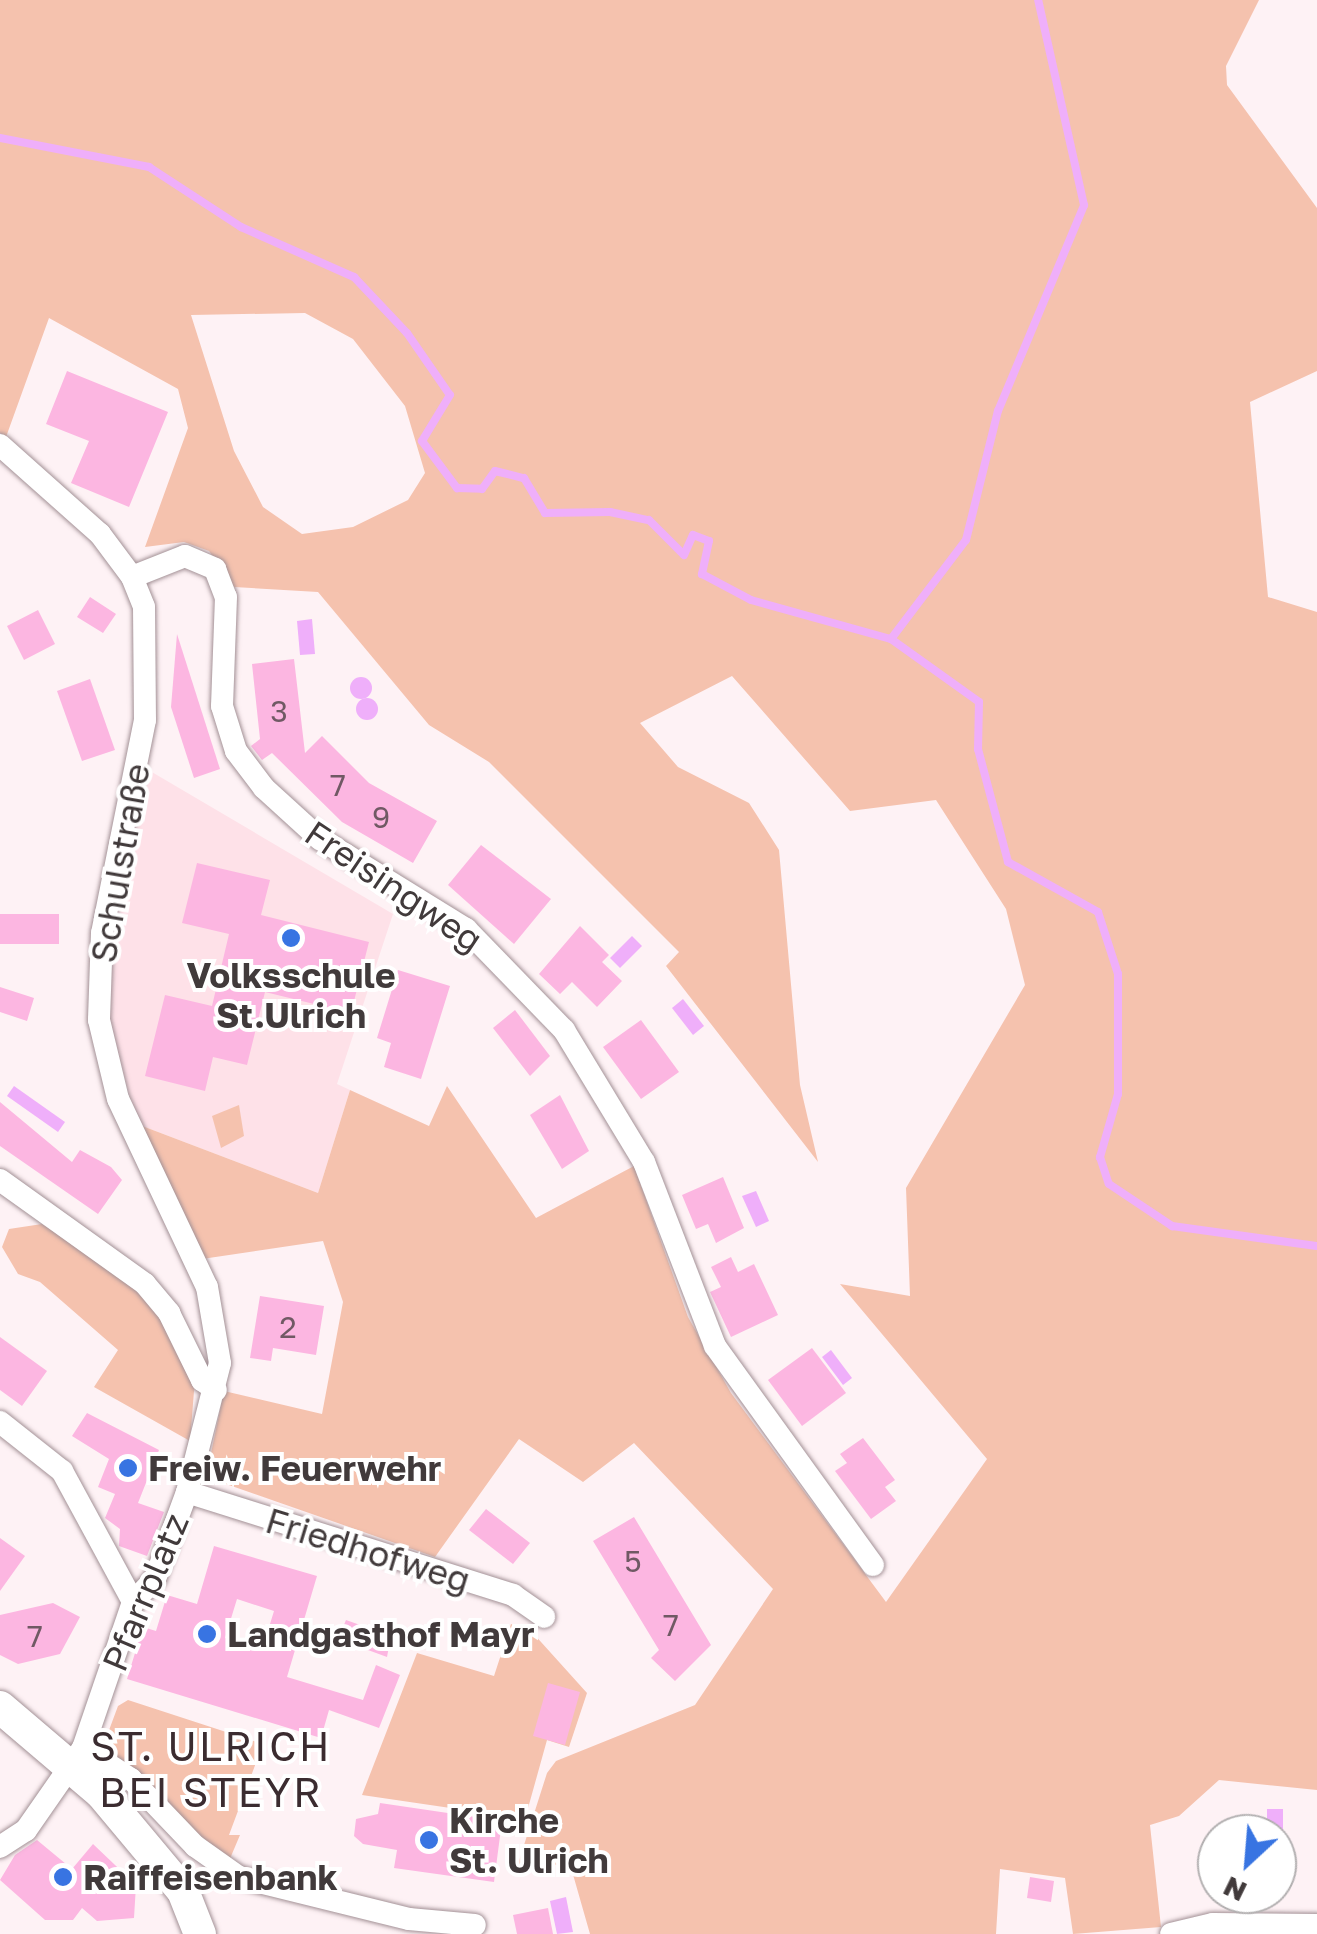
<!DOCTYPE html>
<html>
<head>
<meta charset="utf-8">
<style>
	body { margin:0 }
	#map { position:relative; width:1317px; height:1934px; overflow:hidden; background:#fef2f5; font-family:"Golos Text",sans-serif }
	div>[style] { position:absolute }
	.built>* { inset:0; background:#fee1e8 }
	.green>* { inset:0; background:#f5c2ae }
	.water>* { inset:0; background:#efaffa }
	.round { border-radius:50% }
	.stream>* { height:8px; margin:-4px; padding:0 4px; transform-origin:4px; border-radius:4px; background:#efaffa }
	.building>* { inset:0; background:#fcb6e1 }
	.roads { filter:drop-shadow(0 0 2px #a39196) drop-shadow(0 0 2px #a39196) }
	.street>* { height:22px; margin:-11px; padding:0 11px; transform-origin:11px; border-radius:11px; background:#fff }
	.secondary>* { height:32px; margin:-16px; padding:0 16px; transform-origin:16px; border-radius:16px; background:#fff }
	.dots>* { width:28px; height:28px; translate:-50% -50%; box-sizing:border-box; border:5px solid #fff; border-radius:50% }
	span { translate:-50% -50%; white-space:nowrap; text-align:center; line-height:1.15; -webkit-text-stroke:8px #fff; paint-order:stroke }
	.number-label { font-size:30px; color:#705964 }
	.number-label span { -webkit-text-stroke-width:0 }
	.street-label { font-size:35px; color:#413a3b }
	.poi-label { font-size:35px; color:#413a3b; font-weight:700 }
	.left { translate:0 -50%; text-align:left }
	.quarter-label { font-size:40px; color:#3b2c30; letter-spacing:2.5px }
	.north { position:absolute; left:1197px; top:1814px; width:100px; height:100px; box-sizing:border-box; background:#fff; border:2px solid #b3b0b1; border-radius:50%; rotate:206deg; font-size:28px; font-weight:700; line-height:40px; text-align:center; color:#413a3b }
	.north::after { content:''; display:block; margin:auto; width:35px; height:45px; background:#3874e2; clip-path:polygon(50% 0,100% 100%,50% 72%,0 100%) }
</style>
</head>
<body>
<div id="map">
	<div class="built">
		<div style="clip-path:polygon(145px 768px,393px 914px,337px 1084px,350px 1090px,318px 1193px,137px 1124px,105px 1003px,107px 939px)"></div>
	</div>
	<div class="green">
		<div style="clip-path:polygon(evenodd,0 0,1259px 0,1226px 66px,1227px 85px,1317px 208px,1317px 371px,1250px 402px,1268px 597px,1317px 612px,1317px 1790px,1219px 1780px,1179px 1816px,1150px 1825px,1161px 1927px,1073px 1934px,1065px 1878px,1000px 1869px,996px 1934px,590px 1934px,570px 1864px,517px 1867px,547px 1773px,556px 1761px,695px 1705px,773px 1589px,634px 1443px,583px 1482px,519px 1439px,435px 1557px,206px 1477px,224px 1391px,322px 1414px,343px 1302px,323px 1241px,202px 1259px,137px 1124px,318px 1193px,350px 1090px,429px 1126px,447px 1086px,536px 1218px,634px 1166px,688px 1317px,731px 1393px,886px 1602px,987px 1459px,840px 1284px,910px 1296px,906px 1188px,1025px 985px,1006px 909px,936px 800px,850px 811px,732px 676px,640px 723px,678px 767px,749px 803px,779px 850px,800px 1085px,818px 1162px,666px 966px,679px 952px,489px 762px,429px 725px,318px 592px,234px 587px,209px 551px,184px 542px,145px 547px,188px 428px,178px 389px,49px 318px,6px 437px,0 433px,0 0,305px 313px,353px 339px,405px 406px,425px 473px,408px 500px,353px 527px,302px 534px,263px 507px,234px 451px,191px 315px,305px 313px)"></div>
		<div style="clip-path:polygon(239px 1105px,244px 1136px,221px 1148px,212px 1116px)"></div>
		<div style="clip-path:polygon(42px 1224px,143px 1290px,195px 1379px,190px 1441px,94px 1387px,118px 1350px,40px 1282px,18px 1274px,2px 1247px,9px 1229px)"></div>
		<div style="clip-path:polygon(511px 1624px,532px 1632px,587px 1693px,569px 1747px,547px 1740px,525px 1819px,362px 1795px,417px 1653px,494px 1676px)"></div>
		<div style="clip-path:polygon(128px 1700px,263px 1744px,229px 1835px,240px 1835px,229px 1861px,102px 1749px,118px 1706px)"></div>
	</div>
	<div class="water">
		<div style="clip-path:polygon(312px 619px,315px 654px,300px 655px,297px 621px)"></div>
		<div class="round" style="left:350px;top:677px;width:22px;height:22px"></div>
		<div class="round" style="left:356px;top:698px;width:22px;height:22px"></div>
		<div style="clip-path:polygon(632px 936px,642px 946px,620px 968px,610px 958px)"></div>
		<div style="clip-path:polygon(683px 999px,704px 1026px,693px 1035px,672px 1008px)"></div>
		<div style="clip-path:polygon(14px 1086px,65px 1122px,58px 1132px,7px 1096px)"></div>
		<div style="clip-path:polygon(756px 1191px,769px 1221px,756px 1227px,742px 1196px)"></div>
		<div style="clip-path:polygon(831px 1350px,852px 1378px,843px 1385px,822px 1357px)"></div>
		<div style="clip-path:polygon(1267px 1809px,1283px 1809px,1283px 1846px,1277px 1846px,1277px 1834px,1267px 1834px)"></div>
		<div style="clip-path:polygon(566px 1897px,573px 1932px,557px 1934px,550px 1901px)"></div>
	</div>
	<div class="stream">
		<div style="left:0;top:138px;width:152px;rotate:11deg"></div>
		<div style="left:149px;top:167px;width:110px;rotate:33.1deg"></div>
		<div style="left:241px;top:227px;width:124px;rotate:23.9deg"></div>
		<div style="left:354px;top:277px;width:77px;rotate:46.6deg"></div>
		<div style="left:407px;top:333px;width:75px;rotate:55.3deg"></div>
		<div style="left:450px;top:395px;width:54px;rotate:121.3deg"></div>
		<div style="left:422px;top:441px;width:59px;rotate:53.3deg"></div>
		<div style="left:457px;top:488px;width:25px;rotate:2deg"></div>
		<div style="left:482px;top:489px;width:22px;rotate:-54deg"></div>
		<div style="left:495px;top:471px;width:30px;rotate:14deg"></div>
		<div style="left:524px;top:478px;width:41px;rotate:59deg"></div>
		<div style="left:545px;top:513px;width:65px;rotate:-0.9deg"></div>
		<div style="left:610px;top:512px;width:40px;rotate:12deg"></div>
		<div style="left:649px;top:520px;width:49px;rotate:45deg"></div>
		<div style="left:684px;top:555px;width:22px;rotate:-66deg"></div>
		<div style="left:693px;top:535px;width:17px;rotate:21deg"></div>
		<div style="left:709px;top:541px;width:34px;rotate:102deg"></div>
		<div style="left:702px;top:574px;width:55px;rotate:28deg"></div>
		<div style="left:751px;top:600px;width:145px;rotate:15.6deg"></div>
		<div style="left:891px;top:639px;width:108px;rotate:35.6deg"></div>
		<div style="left:979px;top:702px;width:47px;rotate:91.2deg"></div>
		<div style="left:978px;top:749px;width:117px;rotate:75.1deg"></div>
		<div style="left:1008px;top:862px;width:103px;rotate:29.1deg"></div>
		<div style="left:1098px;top:912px;width:65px;rotate:72.1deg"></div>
		<div style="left:1118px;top:974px;width:120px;rotate:90deg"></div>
		<div style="left:1118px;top:1094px;width:66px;rotate:105.9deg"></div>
		<div style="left:1100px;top:1157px;width:28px;rotate:72deg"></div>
		<div style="left:1109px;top:1184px;width:76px;rotate:33.7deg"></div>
		<div style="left:1172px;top:1226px;width:146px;rotate:7.9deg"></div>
		<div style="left:891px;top:639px;width:124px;rotate:-52.9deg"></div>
		<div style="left:966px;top:540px;width:133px;rotate:-76.1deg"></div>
		<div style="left:998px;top:411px;width:223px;rotate:-67.3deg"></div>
		<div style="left:1084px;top:205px;width:210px;rotate:-102.6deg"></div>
	</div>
	<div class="building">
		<div style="clip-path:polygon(67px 371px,168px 412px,129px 507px,71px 483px,89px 441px,46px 424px)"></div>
		<div style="clip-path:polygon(90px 597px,116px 614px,103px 633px,77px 617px)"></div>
		<div style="clip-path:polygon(38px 610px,55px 644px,24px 660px,7px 626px)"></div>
		<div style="clip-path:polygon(177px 634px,220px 769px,194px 778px,171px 707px)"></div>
		<div style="clip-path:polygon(294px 659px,305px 753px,322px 736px,369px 783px,437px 821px,413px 863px,342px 822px,272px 753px,262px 760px,251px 746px,260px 739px,252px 664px)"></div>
		<div style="clip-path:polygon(90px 679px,115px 750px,82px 761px,57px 691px)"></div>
		<div style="clip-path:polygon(481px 845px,551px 899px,514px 944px,448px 885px)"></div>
		<div style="clip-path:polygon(197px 863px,270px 880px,261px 915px,369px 942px,351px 1013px,265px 992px,247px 1065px,213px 1057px,205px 1091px,145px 1076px,165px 995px,212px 1006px,229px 934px,182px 923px)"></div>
		<div style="clip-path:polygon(0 914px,59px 914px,59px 944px,0 944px)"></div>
		<div style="clip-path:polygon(580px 926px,609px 955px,602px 962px,622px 981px,597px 1007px,572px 982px,560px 994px,539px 974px)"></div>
		<div style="clip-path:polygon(398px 970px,450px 986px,421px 1079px,384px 1067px,391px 1043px,377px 1038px)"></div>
		<div style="clip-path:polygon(0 987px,34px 998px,27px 1021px,0 1012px)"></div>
		<div style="clip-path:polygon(515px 1010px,550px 1056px,530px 1076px,493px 1028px)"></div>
		<div style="clip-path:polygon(641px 1020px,679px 1072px,641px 1099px,603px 1047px)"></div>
		<div style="clip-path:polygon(560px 1095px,589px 1151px,562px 1169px,530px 1115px)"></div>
		<div style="clip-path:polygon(0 1102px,72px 1162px,80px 1150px,111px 1167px,122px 1180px,98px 1214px,0 1146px)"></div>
		<div style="clip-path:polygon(723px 1177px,744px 1228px,716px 1243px,708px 1224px,696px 1229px,682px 1195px)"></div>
		<div style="clip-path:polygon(731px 1257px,738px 1272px,754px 1264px,778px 1315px,731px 1337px,710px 1292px,721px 1287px,711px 1267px)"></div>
		<div style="clip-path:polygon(260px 1296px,324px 1306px,316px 1355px,273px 1348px,271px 1361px,250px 1358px)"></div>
		<div style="clip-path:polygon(0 1337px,47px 1371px,22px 1406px,0 1390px)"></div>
		<div style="clip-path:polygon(812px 1348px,846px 1393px,802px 1426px,768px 1380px)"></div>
		<div style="clip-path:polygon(87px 1413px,159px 1450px,138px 1503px,164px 1512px,147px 1556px,119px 1546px,120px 1529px,105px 1518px,115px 1494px,98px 1487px,109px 1459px,72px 1436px)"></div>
		<div style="clip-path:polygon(863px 1438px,895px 1480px,885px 1487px,896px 1501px,871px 1519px,835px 1471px,847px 1463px,840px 1454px)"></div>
		<div style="clip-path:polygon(486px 1509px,530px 1543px,513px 1564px,469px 1530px)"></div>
		<div style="clip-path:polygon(634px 1517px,711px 1645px,675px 1681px,651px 1658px,659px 1650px,593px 1541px)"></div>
		<div style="clip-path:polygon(0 1538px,25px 1556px,0 1591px)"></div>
		<div style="clip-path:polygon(evenodd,214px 1546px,317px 1576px,287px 1677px,363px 1700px,376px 1665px,400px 1675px,379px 1728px,329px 1710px,321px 1738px,127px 1679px,143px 1627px,156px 1631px,167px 1595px,197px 1604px,214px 1546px,237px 1599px,274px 1611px,262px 1650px,225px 1638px,237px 1599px)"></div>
		<div style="clip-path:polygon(53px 1603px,80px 1617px,60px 1654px,18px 1664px,0 1655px,0 1615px)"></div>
		<div style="clip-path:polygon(346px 1620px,391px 1636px,387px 1657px,338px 1639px)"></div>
		<div style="clip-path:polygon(548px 1683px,580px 1692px,565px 1745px,533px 1736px)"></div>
		<div style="clip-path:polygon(380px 1803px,502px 1821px,494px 1882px,394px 1868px,397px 1850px,363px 1844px,354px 1836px,356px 1819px,378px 1814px)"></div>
		<div style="clip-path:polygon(37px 1840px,72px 1869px,93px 1844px,136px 1885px,134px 1918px,97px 1921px,82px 1908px,73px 1920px,45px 1920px,0 1880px,15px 1855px)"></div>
		<div style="clip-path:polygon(1030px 1877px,1054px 1881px,1051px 1902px,1027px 1898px)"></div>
		<div style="clip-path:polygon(548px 1908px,553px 1934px,517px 1934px,513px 1915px)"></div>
	</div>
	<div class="roads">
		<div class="street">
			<div style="left:0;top:445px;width:134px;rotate:41.7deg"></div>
			<div style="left:100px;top:534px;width:54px;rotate:53.3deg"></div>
			<div style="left:132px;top:577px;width:32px;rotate:68deg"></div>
			<div style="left:144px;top:607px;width:113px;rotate:89.5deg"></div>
			<div style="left:145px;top:720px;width:217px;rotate:101.4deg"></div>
			<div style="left:102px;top:933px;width:87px;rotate:92deg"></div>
			<div style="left:99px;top:1020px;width:81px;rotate:76.5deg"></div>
			<div style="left:118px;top:1099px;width:208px;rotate:64.7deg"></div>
			<div style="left:207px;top:1287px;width:77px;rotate:80.3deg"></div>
			<div style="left:220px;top:1363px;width:133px;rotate:104.3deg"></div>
			<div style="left:187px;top:1492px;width:93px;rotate:110.2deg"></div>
			<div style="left:155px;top:1579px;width:32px;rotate:134deg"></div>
			<div style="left:133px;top:1602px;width:154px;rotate:108.9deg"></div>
			<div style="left:83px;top:1748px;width:100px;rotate:124.8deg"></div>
			<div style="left:26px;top:1830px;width:31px;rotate:147deg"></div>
			<div style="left:132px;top:577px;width:57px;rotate:-21.6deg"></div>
			<div style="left:185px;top:556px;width:33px;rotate:23deg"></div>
			<div style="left:215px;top:569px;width:30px;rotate:69deg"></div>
			<div style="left:226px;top:597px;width:109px;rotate:92.1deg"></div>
			<div style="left:222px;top:706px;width:47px;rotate:72.7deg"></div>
			<div style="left:236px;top:751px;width:46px;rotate:52.9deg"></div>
			<div style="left:264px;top:788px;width:76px;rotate:42.3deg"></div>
			<div style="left:320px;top:839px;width:172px;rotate:31.7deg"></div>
			<div style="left:466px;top:929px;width:141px;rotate:45.9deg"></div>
			<div style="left:564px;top:1030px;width:154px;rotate:58.8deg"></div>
			<div style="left:644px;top:1162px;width:197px;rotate:68.9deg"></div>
			<div style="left:715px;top:1346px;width:270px;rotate:54.2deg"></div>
			<div style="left:0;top:1180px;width:178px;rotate:35.6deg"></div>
			<div style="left:145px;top:1284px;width:38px;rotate:50deg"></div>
			<div style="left:169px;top:1313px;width:75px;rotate:63.8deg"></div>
			<div style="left:202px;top:1380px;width:17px;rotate:36deg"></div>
			<div style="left:0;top:1422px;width:79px;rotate:38.3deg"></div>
			<div style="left:62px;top:1471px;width:149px;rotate:61.5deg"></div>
			<div style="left:187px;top:1492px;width:342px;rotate:17.5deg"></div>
			<div style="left:513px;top:1595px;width:38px;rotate:35deg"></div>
			<div style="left:83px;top:1748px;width:57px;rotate:32.9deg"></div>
			<div style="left:131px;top:1779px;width:93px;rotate:46.3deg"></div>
			<div style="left:195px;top:1846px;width:54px;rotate:35.2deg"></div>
			<div style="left:239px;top:1877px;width:175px;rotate:13.9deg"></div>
			<div style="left:409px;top:1919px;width:66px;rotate:5.2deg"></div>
			<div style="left:1171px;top:1934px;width:43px;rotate:-13.4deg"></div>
			<div style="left:1213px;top:1924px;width:104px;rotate:0.6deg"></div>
		</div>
		<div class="secondary">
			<div style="left:0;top:1707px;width:133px;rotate:40.4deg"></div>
			<div style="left:101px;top:1793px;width:128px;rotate:50.1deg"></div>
			<div style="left:183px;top:1891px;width:46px;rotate:68.4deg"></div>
		</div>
	</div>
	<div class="dots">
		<div style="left:291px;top:938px;background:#3874e2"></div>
		<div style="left:128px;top:1468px;background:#3874e2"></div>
		<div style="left:207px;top:1634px;background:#3874e2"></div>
		<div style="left:429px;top:1840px;background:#3874e2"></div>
		<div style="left:63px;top:1877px;background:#3874e2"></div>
	</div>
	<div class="number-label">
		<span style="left:279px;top:711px">3</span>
		<span style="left:338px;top:785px">7</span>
		<span style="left:381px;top:817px">9</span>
		<span style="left:288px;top:1327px">2</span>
		<span style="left:633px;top:1561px">5</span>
		<span style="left:671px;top:1625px">7</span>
		<span style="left:35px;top:1636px">7</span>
	</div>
	<div class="street-label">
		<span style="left:120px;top:863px;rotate:-80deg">Schulstraße</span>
		<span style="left:394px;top:886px;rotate:34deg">Freisingweg</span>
		<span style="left:368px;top:1550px;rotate:17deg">Friedhofweg</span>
		<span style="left:145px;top:1592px;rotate:-67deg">Pfarrplatz</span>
	</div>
	<div class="poi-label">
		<span style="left:291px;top:995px">Volksschule<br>St.Ulrich</span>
		<span class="left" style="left:148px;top:1468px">Freiw. Feuerwehr</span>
		<span class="left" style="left:227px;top:1634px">Landgasthof Mayr</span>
		<span class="left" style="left:449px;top:1840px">Kirche<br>St. Ulrich</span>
		<span class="left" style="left:83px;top:1877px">Raiffeisenbank</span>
	</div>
	<div class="quarter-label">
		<span style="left:211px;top:1769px">ST. ULRICH<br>BEI STEYR</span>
	</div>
	<div class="north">N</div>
</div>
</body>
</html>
